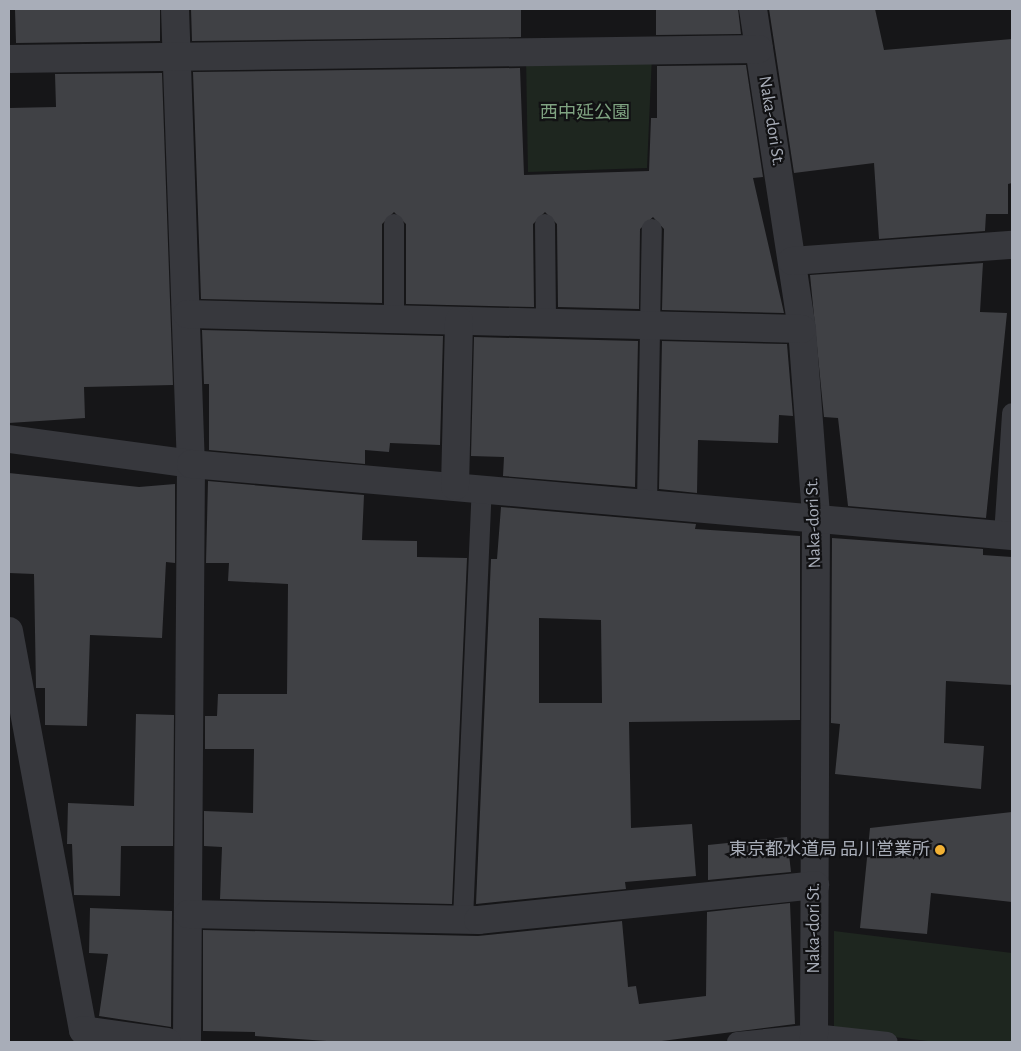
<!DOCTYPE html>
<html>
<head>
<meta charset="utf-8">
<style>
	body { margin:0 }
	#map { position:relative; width:1021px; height:1051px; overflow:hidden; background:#161618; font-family:"Alegreya Sans","Noto Sans JP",sans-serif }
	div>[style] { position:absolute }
	.green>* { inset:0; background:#1e261f }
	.building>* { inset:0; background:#404145 }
	.lane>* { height:20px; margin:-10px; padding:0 10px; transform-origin:10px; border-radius:10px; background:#37383d }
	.street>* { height:28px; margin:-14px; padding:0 14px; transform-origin:14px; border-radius:14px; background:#37383d }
	.dots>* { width:14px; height:14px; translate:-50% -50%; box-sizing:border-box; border:2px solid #111113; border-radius:50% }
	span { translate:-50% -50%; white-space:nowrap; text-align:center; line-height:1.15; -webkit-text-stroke:4.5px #111113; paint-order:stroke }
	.park-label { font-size:18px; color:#7fa381 }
	.street-label { font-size:18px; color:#a8adb8 }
	.poi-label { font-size:18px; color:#a8adb8 }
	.right { translate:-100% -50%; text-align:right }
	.frame { position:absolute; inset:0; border:10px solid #a8adb8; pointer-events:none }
</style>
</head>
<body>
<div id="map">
	<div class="green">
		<div style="clip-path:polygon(652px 55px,647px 168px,528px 172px,526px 56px)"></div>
		<div style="clip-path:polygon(834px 931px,1012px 953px,1012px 1042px,936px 1042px,834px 1030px)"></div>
	</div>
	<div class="building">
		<div style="clip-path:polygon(15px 9px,160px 9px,160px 41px,16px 43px)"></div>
		<div style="clip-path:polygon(191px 9px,521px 9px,521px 37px,192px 41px)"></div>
		<div style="clip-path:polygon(656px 9px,738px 9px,741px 34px,656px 35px)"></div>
		<div style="clip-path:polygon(769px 9px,875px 9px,884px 50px,1012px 39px,1012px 183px,1008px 184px,1008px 214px,986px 214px,985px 231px,879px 239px,874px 163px,794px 173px)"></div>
		<div style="clip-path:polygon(746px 65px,763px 177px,753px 178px,784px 313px,662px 310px,664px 229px,653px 217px,640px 229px,639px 309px,558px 307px,557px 224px,545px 212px,533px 224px,534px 307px,406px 304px,406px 224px,394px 212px,382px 224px,382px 303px,201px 299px,193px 72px,520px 68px,524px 175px,649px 171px,651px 118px,657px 118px,657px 66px)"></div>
		<div style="clip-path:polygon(162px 73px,173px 385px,84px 387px,85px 418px,9px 423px,9px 108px,56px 107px,55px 74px)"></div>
		<div style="clip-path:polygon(983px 263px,980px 312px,1007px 313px,986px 518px,848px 506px,838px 418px,824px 417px,810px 275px)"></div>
		<div style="clip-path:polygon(202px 330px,443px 336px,440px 445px,390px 443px,389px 452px,365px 450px,365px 464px,209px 450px,209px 384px,204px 384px)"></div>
		<div style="clip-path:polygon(474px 337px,638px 341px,635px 487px,503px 476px,504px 457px,471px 456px)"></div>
		<div style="clip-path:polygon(662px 341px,787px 344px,793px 416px,779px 415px,778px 443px,698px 440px,697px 493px,659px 489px)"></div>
		<div style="clip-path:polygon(9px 473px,139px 487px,175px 484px,175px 563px,166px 562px,162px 638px,90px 635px,87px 726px,45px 725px,45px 688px,36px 688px,34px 574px,9px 573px)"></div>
		<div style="clip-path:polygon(208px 481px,364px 495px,362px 540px,417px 541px,417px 557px,467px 558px,452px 904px,220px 899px,222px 847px,204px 846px,204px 811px,253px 813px,254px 749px,205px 749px,205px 716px,217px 716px,218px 694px,287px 694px,288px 584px,228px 581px,229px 563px,206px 563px)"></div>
		<div style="clip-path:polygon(evenodd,501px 507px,696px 524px,695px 529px,800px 536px,800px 720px,629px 722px,631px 828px,692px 824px,696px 876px,625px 882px,626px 889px,476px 904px,491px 559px,497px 559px,501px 507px,539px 618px,601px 620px,602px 703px,539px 703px,539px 618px)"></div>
		<div style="clip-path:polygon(832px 538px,983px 549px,983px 555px,1012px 557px,1012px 685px,946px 681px,944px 743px,984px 746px,981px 789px,835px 774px,840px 724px,831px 723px)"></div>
		<div style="clip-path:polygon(136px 714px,174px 715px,173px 846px,121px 846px,120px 896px,74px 895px,72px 844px,67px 844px,68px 803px,134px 806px)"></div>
		<div style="clip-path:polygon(1012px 812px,1012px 902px,931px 893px,927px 934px,860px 928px,870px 828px)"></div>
		<div style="clip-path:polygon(787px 837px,791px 872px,708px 880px,708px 845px)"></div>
		<div style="clip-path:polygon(790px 903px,795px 1024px,654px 1042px,341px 1042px,255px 1036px,255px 1032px,203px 1031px,203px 930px,478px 936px,622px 921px,628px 987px,636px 986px,639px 1004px,706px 996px,707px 912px)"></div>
		<div style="clip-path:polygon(90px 908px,172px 911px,171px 1027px,99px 1016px,108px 954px,89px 953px)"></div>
	</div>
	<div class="lane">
		<div style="left:545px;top:224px;width:99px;rotate:89.4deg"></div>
		<div style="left:394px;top:319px;width:95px;rotate:-90deg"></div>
		<div style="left:647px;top:503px;width:274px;rotate:-89deg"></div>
		<div style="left:1004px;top:535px;width:122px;rotate:-86.2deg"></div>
		<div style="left:463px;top:919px;width:432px;rotate:-87.5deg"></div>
		<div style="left:737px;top:1042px;width:77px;rotate:-5.9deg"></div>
		<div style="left:814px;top:1034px;width:74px;rotate:6.2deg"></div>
	</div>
	<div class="street">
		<div style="left:175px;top:9px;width:455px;rotate:88deg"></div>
		<div style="left:191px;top:464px;width:578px;rotate:90.4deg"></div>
		<div style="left:753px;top:9px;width:324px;rotate:81.3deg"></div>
		<div style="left:802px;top:329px;width:189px;rotate:85.7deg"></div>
		<div style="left:816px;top:517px;width:525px;rotate:90.22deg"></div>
		<div style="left:9px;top:59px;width:750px;rotate:-0.76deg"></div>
		<div style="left:792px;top:261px;width:221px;rotate:-4.2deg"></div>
		<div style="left:187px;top:314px;width:615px;rotate:1.4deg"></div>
		<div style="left:9px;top:439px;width:184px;rotate:7.8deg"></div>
		<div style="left:191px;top:464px;width:824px;rotate:5.01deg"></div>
		<div style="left:455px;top:486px;width:165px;rotate:-88.6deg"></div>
		<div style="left:9px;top:631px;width:406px;rotate:79.5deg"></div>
		<div style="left:83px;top:1030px;width:85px;rotate:8.1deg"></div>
		<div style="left:188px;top:914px;width:290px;rotate:1.2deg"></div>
		<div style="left:478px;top:920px;width:339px;rotate:-5.9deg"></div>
	</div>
	<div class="dots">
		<div style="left:940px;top:850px;background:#f2b134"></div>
	</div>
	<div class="park-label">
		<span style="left:585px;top:113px">西中延公園</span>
	</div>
	<div class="street-label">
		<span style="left:771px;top:121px;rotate:81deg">Naka-dori St.</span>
		<span style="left:814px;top:523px;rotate:-92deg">Naka-dori St.</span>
		<span style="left:814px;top:928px;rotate:-90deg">Naka-dori St.</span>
	</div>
	<div class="poi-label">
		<span class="right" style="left:930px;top:850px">東京都水道局 品川営業所</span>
	</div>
	<div class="frame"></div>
</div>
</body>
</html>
